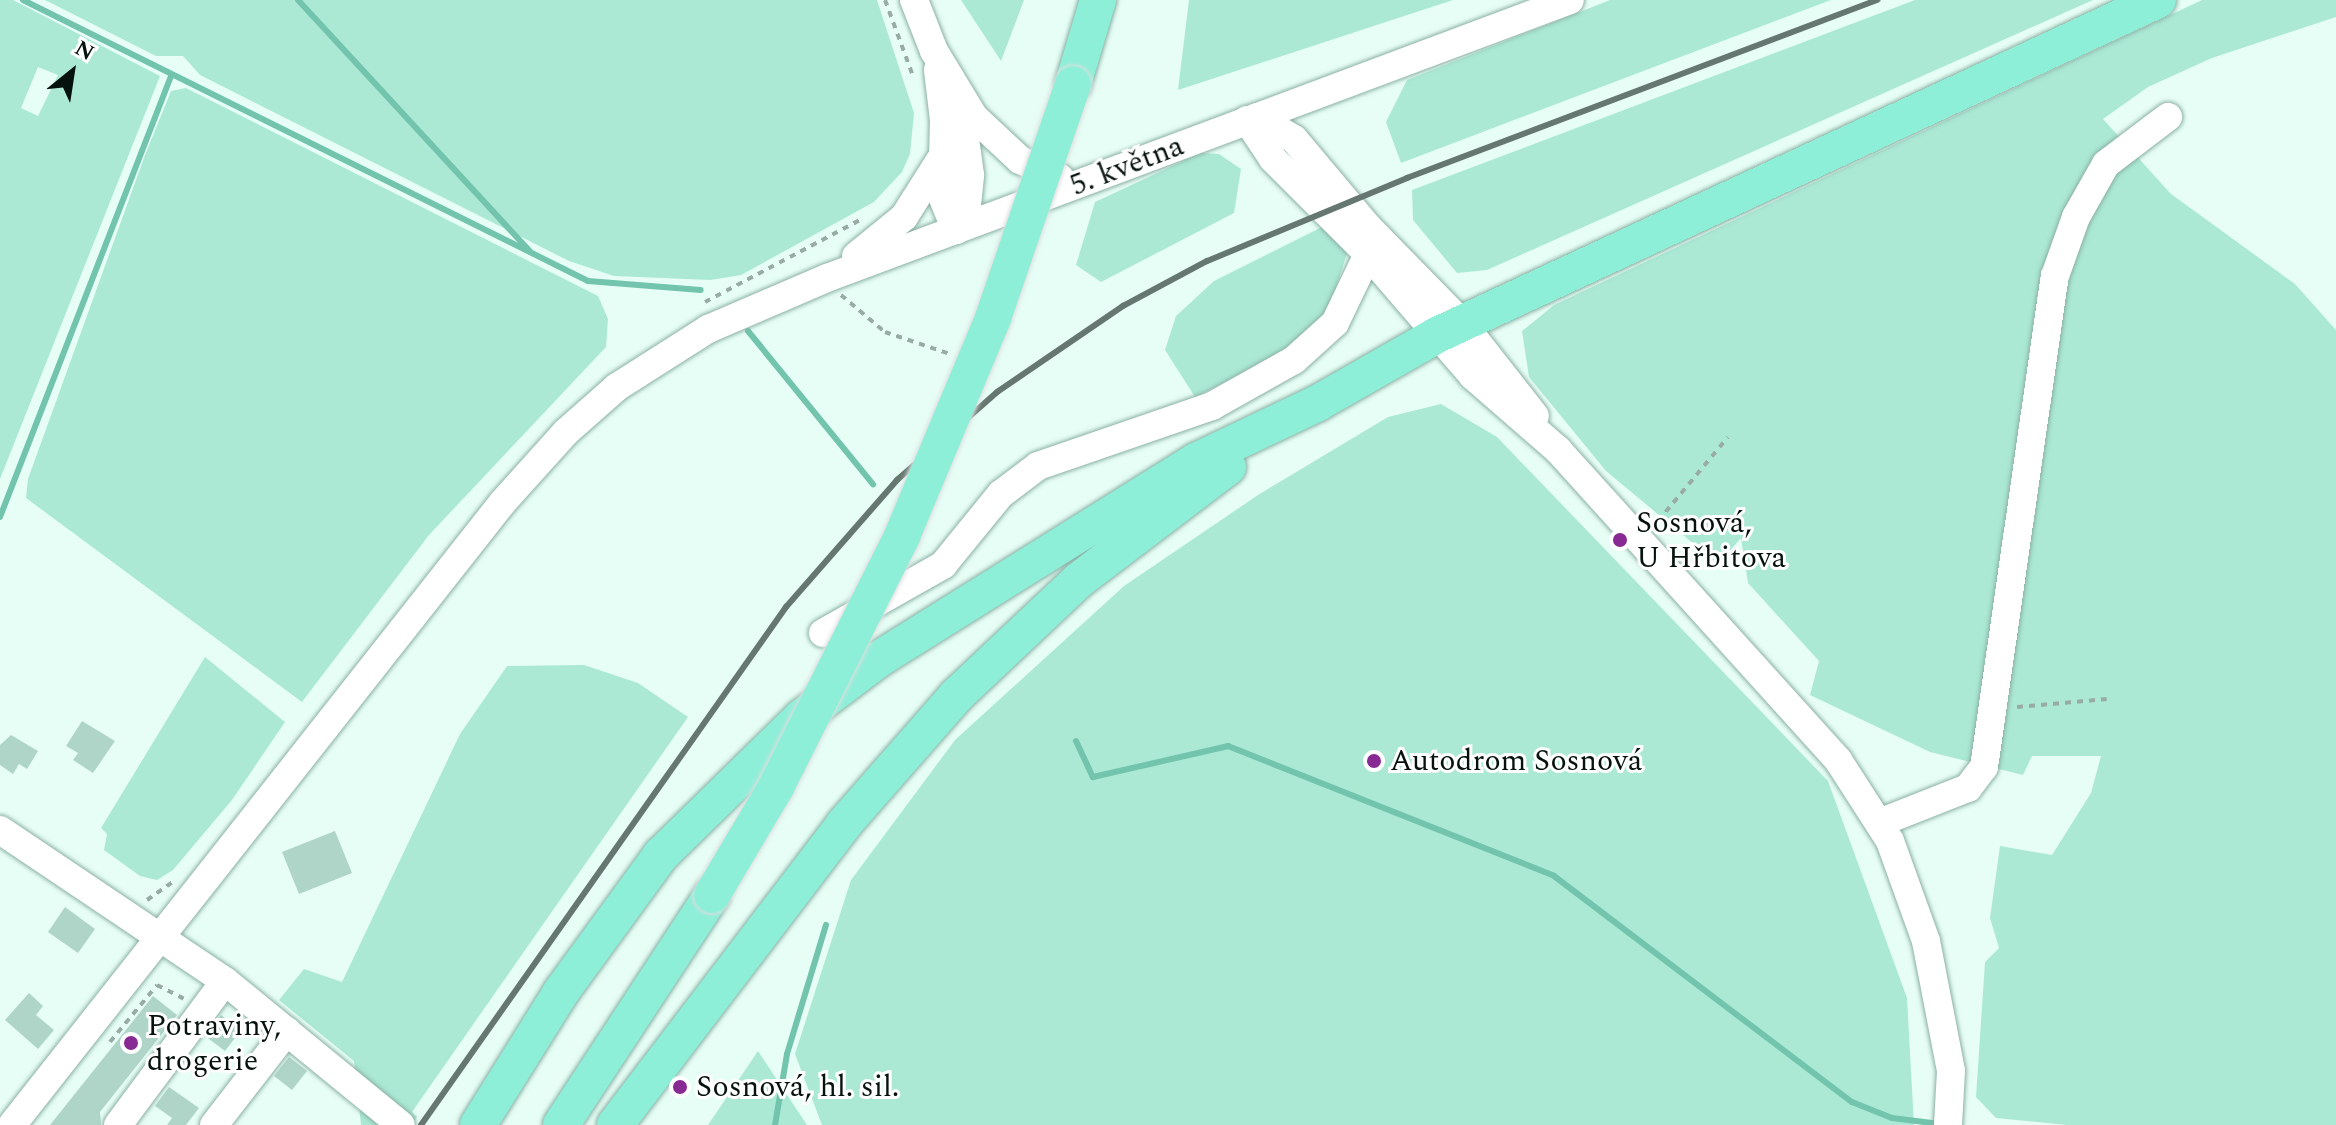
<!DOCTYPE html>
<html>
<head>
<meta charset="utf-8">
<style>
	body { margin:0 }
	#map { position:relative; width:2336px; height:1125px; overflow:hidden; background:#e7fef6; font-family:Spectral,serif }
	div>[style] { position:absolute }
	.green>* { inset:0; background:#abe9d5 }
	.stream>* { height:6px; margin:-3px; padding:0 3px; transform-origin:3px; border-radius:3px; background:#72c4ac }
	.building>* { inset:0; background:#afd5c8 }
	.path>* { height:4px; margin-top:-2px; transform-origin:0; background:repeating-linear-gradient(90deg,#98aca5 0 6px,transparent 0 12px) }
	.roads { filter:drop-shadow(0 0 2px #8bb0a4) drop-shadow(0 0 2px #8bb0a4) }
	.minor>* { height:28px; margin:-14px; padding:0 14px; transform-origin:14px; border-radius:14px; background:#fff }
	.major>* { height:36px; margin:-18px; padding:0 18px; transform-origin:18px; border-radius:18px; background:#8eefd9 }
	.rail>* { height:6px; margin:-3px; padding:0 3px; transform-origin:3px; border-radius:3px; background:#667771 }
	.bridges { filter:drop-shadow(0 0 2px #dcdedd) drop-shadow(0 0 2px #dcdedd) }
	.major-bridge>* { height:36px; margin:-18px; padding:0 18px; transform-origin:18px; border-radius:18px; background:#8eefd9 }
	.dots>* { width:22px; height:22px; translate:-50% -50%; box-sizing:border-box; border:4px solid #fff; border-radius:50% }
	span { translate:-50% -50%; white-space:nowrap; text-align:center; line-height:1.15; -webkit-text-stroke:6px #fff; paint-order:stroke }
	.street-label { font-size:30px; color:#05120e }
	.poi-label { font-size:30px; color:#05120e }
	.left { translate:0 -50%; text-align:left }
	.north { position:absolute; left:32px; top:32px; width:80px; height:80px; -webkit-text-stroke:6px #fff; paint-order:stroke; rotate:30deg; font-size:22px; font-weight:700; line-height:32px; text-align:center; color:#05120e }
	.north::after { content:''; display:block; margin:auto; width:28px; height:36px; background:#05120e; clip-path:polygon(50% 0,100% 100%,50% 72%,0 100%) }
</style>
</head>
<body>
<div id="map">
	<div class="green">
		<div style="clip-path:polygon(evenodd,0 0,13px 0,160px 76px,0 479px,0 0,38px 67px,58px 75px,38px 116px,21px 108px,38px 67px)"></div>
		<div style="clip-path:polygon(45px 0,877px 0,914px 113px,910px 154px,902px 172px,874px 202px,741px 275px,710px 280px,614px 276px,569px 261px,200px 75px,183px 56px,156px 56px)"></div>
		<div style="clip-path:polygon(961px 0,1024px 0,1001px 61px)"></div>
		<div style="clip-path:polygon(1189px 0,1453px 0,1178px 90px)"></div>
		<div style="clip-path:polygon(1610px 0,1831px 0,1401px 163px,1386px 122px,1407px 80px)"></div>
		<div style="clip-path:polygon(1915px 0,2093px 0,1487px 270px,1457px 273px,1413px 220px,1412px 190px)"></div>
		<div style="clip-path:polygon(2202px 0,2336px 0,2336px 17px,2212px 58px,2148px 87px,2103px 119px,2171px 194px,2295px 284px,2336px 330px,2336px 1125px,2067px 1125px,1996px 1118px,1976px 1097px,1985px 962px,1999px 948px,1990px 918px,2000px 846px,2052px 855px,2091px 793px,2101px 756px,2032px 756px,2023px 775px,1930px 752px,1810px 695px,1819px 661px,1748px 583px,1741px 538px,1718px 564px,1606px 471px,1529px 377px,1522px 331px,1554px 305px)"></div>
		<div style="clip-path:polygon(186px 88px,598px 296px,608px 319px,606px 347px,429px 535px,302px 702px,26px 498px,28px 479px,145px 155px,171px 91px)"></div>
		<div style="clip-path:polygon(1200px 153px,1219px 154px,1241px 169px,1234px 213px,1101px 282px,1076px 265px,1095px 202px)"></div>
		<div style="clip-path:polygon(1332px 222px,1349px 247px,1327px 316px,1289px 350px,1195px 397px,1165px 350px,1176px 316px,1214px 281px)"></div>
		<div style="clip-path:polygon(1441px 404px,1497px 437px,1828px 781px,1907px 998px,1914px 1125px,822px 1125px,795px 1054px,851px 880px,955px 740px,1124px 586px,1258px 495px,1388px 417px)"></div>
		<div style="clip-path:polygon(205px 657px,285px 722px,232px 800px,173px 870px,157px 880px,140px 876px,104px 850px,107px 834px,101px 828px)"></div>
		<div style="clip-path:polygon(584px 665px,638px 683px,688px 717px,412px 1112px,417px 1117px,412px 1125px,361px 1125px,354px 1061px,279px 1000px,304px 969px,342px 982px,460px 734px,507px 666px)"></div>
		<div style="clip-path:polygon(758px 1051px,807px 1125px,708px 1125px)"></div>
	</div>
	<div class="stream">
		<div style="left:23px;top:0;width:631px;rotate:26.44deg"></div>
		<div style="left:588px;top:281px;width:113px;rotate:4.6deg"></div>
		<div style="left:298px;top:0;width:342px;rotate:47.3deg"></div>
		<div style="left:748px;top:331px;width:198px;rotate:50.8deg"></div>
		<div style="left:0;top:517px;width:473px;rotate:-68.8deg"></div>
		<div style="left:1076px;top:741px;width:40px;rotate:65deg"></div>
		<div style="left:1093px;top:777px;width:139px;rotate:-12.9deg"></div>
		<div style="left:1228px;top:746px;width:351px;rotate:21.7deg"></div>
		<div style="left:1554px;top:876px;width:374px;rotate:37.2deg"></div>
		<div style="left:1852px;top:1102px;width:43px;rotate:21.8deg"></div>
		<div style="left:1892px;top:1118px;width:48px;rotate:7.1deg"></div>
		<div style="left:775px;top:1125px;width:72px;rotate:-80.4deg"></div>
		<div style="left:787px;top:1054px;width:135px;rotate:-73.2deg"></div>
	</div>
	<div class="building">
		<div style="clip-path:polygon(82px 721px,115px 741px,93px 773px,73px 760px,78px 753px,66px 746px)"></div>
		<div style="clip-path:polygon(11px 735px,38px 751px,27px 769px,19px 764px,13px 774px,0 765px,0 745px)"></div>
		<div style="clip-path:polygon(335px 831px,352px 873px,299px 894px,282px 852px)"></div>
		<div style="clip-path:polygon(65px 907px,95px 929px,78px 953px,48px 932px)"></div>
		<div style="clip-path:polygon(29px 993px,43px 1006px,36px 1015px,54px 1030px,38px 1049px,5px 1020px)"></div>
		<div style="clip-path:polygon(153px 996px,177px 1015px,100px 1112px,101px 1125px,50px 1125px)"></div>
		<div style="clip-path:polygon(221px 1015px,241px 1030px,225px 1051px,205px 1036px)"></div>
		<div style="clip-path:polygon(289px 1057px,307px 1071px,292px 1090px,274px 1076px)"></div>
		<div style="clip-path:polygon(169px 1087px,199px 1108px,186px 1125px,167px 1125px,172px 1118px,155px 1106px)"></div>
	</div>
	<div class="path">
		<div style="left:885px;top:0;width:81px;rotate:69.8deg"></div>
		<div style="left:841px;top:295px;width:57px;rotate:40.1deg"></div>
		<div style="left:885px;top:332px;width:69px;rotate:18.7deg"></div>
		<div style="left:705px;top:302px;width:175px;rotate:-27.9deg"></div>
		<div style="left:1658px;top:521px;width:109px;rotate:-50.2deg"></div>
		<div style="left:2017px;top:707px;width:90px;rotate:-5.1deg"></div>
		<div style="left:147px;top:900px;width:32px;rotate:-35deg"></div>
		<div style="left:110px;top:1042px;width:74px;rotate:-50.5deg"></div>
		<div style="left:157px;top:985px;width:30px;rotate:27deg"></div>
	</div>
	<div class="roads">
		<div class="minor">
			<div style="left:914px;top:0;width:55px;rotate:68.6deg"></div>
			<div style="left:934px;top:51px;width:77px;rotate:58.8deg"></div>
			<div style="left:974px;top:117px;width:63px;rotate:43.1deg"></div>
			<div style="left:1020px;top:160px;width:44px;rotate:24.2deg"></div>
			<div style="left:938px;top:70px;width:50px;rotate:83.2deg"></div>
			<div style="left:944px;top:120px;width:76px;rotate:91.5deg"></div>
			<div style="left:942px;top:196px;width:37px;rotate:68deg"></div>
			<div style="left:1257px;top:117px;width:43px;rotate:30.7deg"></div>
			<div style="left:1294px;top:139px;width:114px;rotate:50deg"></div>
			<div style="left:1367px;top:226px;width:136px;rotate:45.6deg"></div>
			<div style="left:1462px;top:323px;width:118px;rotate:51.9deg"></div>
			<div style="left:1247px;top:120px;width:47px;rotate:56.3deg"></div>
			<div style="left:1273px;top:159px;width:134px;rotate:45deg"></div>
			<div style="left:1368px;top:254px;width:161px;rotate:49.3deg"></div>
			<div style="left:1473px;top:376px;width:113px;rotate:41deg"></div>
			<div style="left:1558px;top:450px;width:418px;rotate:47.9deg"></div>
			<div style="left:1838px;top:760px;width:96px;rotate:57.3deg"></div>
			<div style="left:1890px;top:841px;width:106px;rotate:70.2deg"></div>
			<div style="left:1926px;top:941px;width:132px;rotate:79.1deg"></div>
			<div style="left:1951px;top:1071px;width:54px;rotate:93.2deg"></div>
			<div style="left:956px;top:230px;width:27px;rotate:-66deg"></div>
			<div style="left:967px;top:205px;width:30px;rotate:-84deg"></div>
			<div style="left:970px;top:175px;width:74px;rotate:-97.8deg"></div>
			<div style="left:856px;top:256px;width:62px;rotate:-39.1deg"></div>
			<div style="left:904px;top:217px;width:67px;rotate:-57.7deg"></div>
			<div style="left:823px;top:633px;width:138px;rotate:-29.5deg"></div>
			<div style="left:943px;top:565px;width:92px;rotate:-50.8deg"></div>
			<div style="left:1001px;top:494px;width:46px;rotate:-37.1deg"></div>
			<div style="left:1038px;top:466px;width:184px;rotate:-19deg"></div>
			<div style="left:1212px;top:406px;width:94px;rotate:-29.3deg"></div>
			<div style="left:1294px;top:360px;width:55px;rotate:-42.1deg"></div>
			<div style="left:1335px;top:323px;width:76px;rotate:-64.4deg"></div>
			<div style="left:1879px;top:823px;width:96px;rotate:-21.5deg"></div>
			<div style="left:1968px;top:788px;width:26px;rotate:-53deg"></div>
			<div style="left:1984px;top:767px;width:496px;rotate:-81.8deg"></div>
			<div style="left:2055px;top:276px;width:63px;rotate:-70.4deg"></div>
			<div style="left:2076px;top:217px;width:61px;rotate:-60.5deg"></div>
			<div style="left:2106px;top:164px;width:78px;rotate:-37.2deg"></div>
			<div style="left:0;top:830px;width:271px;rotate:33.9deg"></div>
			<div style="left:225px;top:981px;width:227px;rotate:39.3deg"></div>
			<div style="left:12px;top:1125px;width:793px;rotate:-51.76deg"></div>
			<div style="left:503px;top:502px;width:94px;rotate:-48deg"></div>
			<div style="left:566px;top:432px;width:68px;rotate:-41.4deg"></div>
			<div style="left:617px;top:387px;width:108px;rotate:-32.5deg"></div>
			<div style="left:708px;top:329px;width:129px;rotate:-23.2deg"></div>
			<div style="left:827px;top:278px;width:793px;rotate:-20.51deg"></div>
			<div style="left:118px;top:1125px;width:179px;rotate:-53.4deg"></div>
			<div style="left:214px;top:1125px;width:119px;rotate:-52.2deg"></div>
		</div>
		<div class="major">
			<div style="left:1073px;top:84px;width:88px;rotate:-73.4deg"></div>
			<div style="left:478px;top:1125px;width:157px;rotate:-58deg"></div>
			<div style="left:561px;top:992px;width:170px;rotate:-53.9deg"></div>
			<div style="left:661px;top:855px;width:197px;rotate:-44.4deg"></div>
			<div style="left:802px;top:717px;width:96px;rotate:-37deg"></div>
			<div style="left:879px;top:659px;width:374px;rotate:-32deg"></div>
			<div style="left:1196px;top:461px;width:135px;rotate:-25.4deg"></div>
			<div style="left:1318px;top:403px;width:137px;rotate:-29.7deg"></div>
			<div style="left:1437px;top:335px;width:795px;rotate:-24.92deg"></div>
			<div style="left:561px;top:1125px;width:275px;rotate:-56.7deg"></div>
			<div style="left:615px;top:1125px;width:378px;rotate:-52.7deg"></div>
			<div style="left:844px;top:824px;width:170px;rotate:-48.8deg"></div>
			<div style="left:956px;top:696px;width:169px;rotate:-43.3deg"></div>
			<div style="left:1079px;top:580px;width:187px;rotate:-37.2deg"></div>
		</div>
	</div>
	<div class="rail">
		<div style="left:421px;top:1125px;width:634px;rotate:-54.83deg"></div>
		<div style="left:786px;top:607px;width:169px;rotate:-48.8deg"></div>
		<div style="left:897px;top:480px;width:133px;rotate:-41.3deg"></div>
		<div style="left:997px;top:392px;width:153px;rotate:-34.3deg"></div>
		<div style="left:1123px;top:306px;width:95px;rotate:-28.2deg"></div>
		<div style="left:1207px;top:261px;width:217px;rotate:-22.5deg"></div>
		<div style="left:1407px;top:178px;width:503px;rotate:-20.74deg"></div>
	</div>
	<div class="bridges">
		<div class="major-bridge">
			<div style="left:712px;top:895px;width:126px;rotate:-59.3deg"></div>
			<div style="left:776px;top:787px;width:281px;rotate:-63.3deg"></div>
			<div style="left:902px;top:536px;width:236px;rotate:-67.3deg"></div>
			<div style="left:993px;top:318px;width:247px;rotate:-71.1deg"></div>
		</div>
	</div>
	<div class="dots">
		<div style="left:1620px;top:540px;background:#882a94"></div>
		<div style="left:1374px;top:761px;background:#882a94"></div>
		<div style="left:131px;top:1043px;background:#882a94"></div>
		<div style="left:680px;top:1087px;background:#882a94"></div>
	</div>
	<div class="street-label">
		<span style="left:1127px;top:166px;rotate:-21deg">5. května</span>
	</div>
	<div class="poi-label">
		<span class="left" style="left:1636px;top:540px">Sosnová,<br>U Hřbitova</span>
		<span class="left" style="left:1390px;top:761px">Autodrom Sosnová</span>
		<span class="left" style="left:147px;top:1043px">Potraviny,<br>drogerie</span>
		<span class="left" style="left:696px;top:1087px">Sosnová, hl. sil.</span>
	</div>
	<div class="north">N</div>
</div>
</body>
</html>
